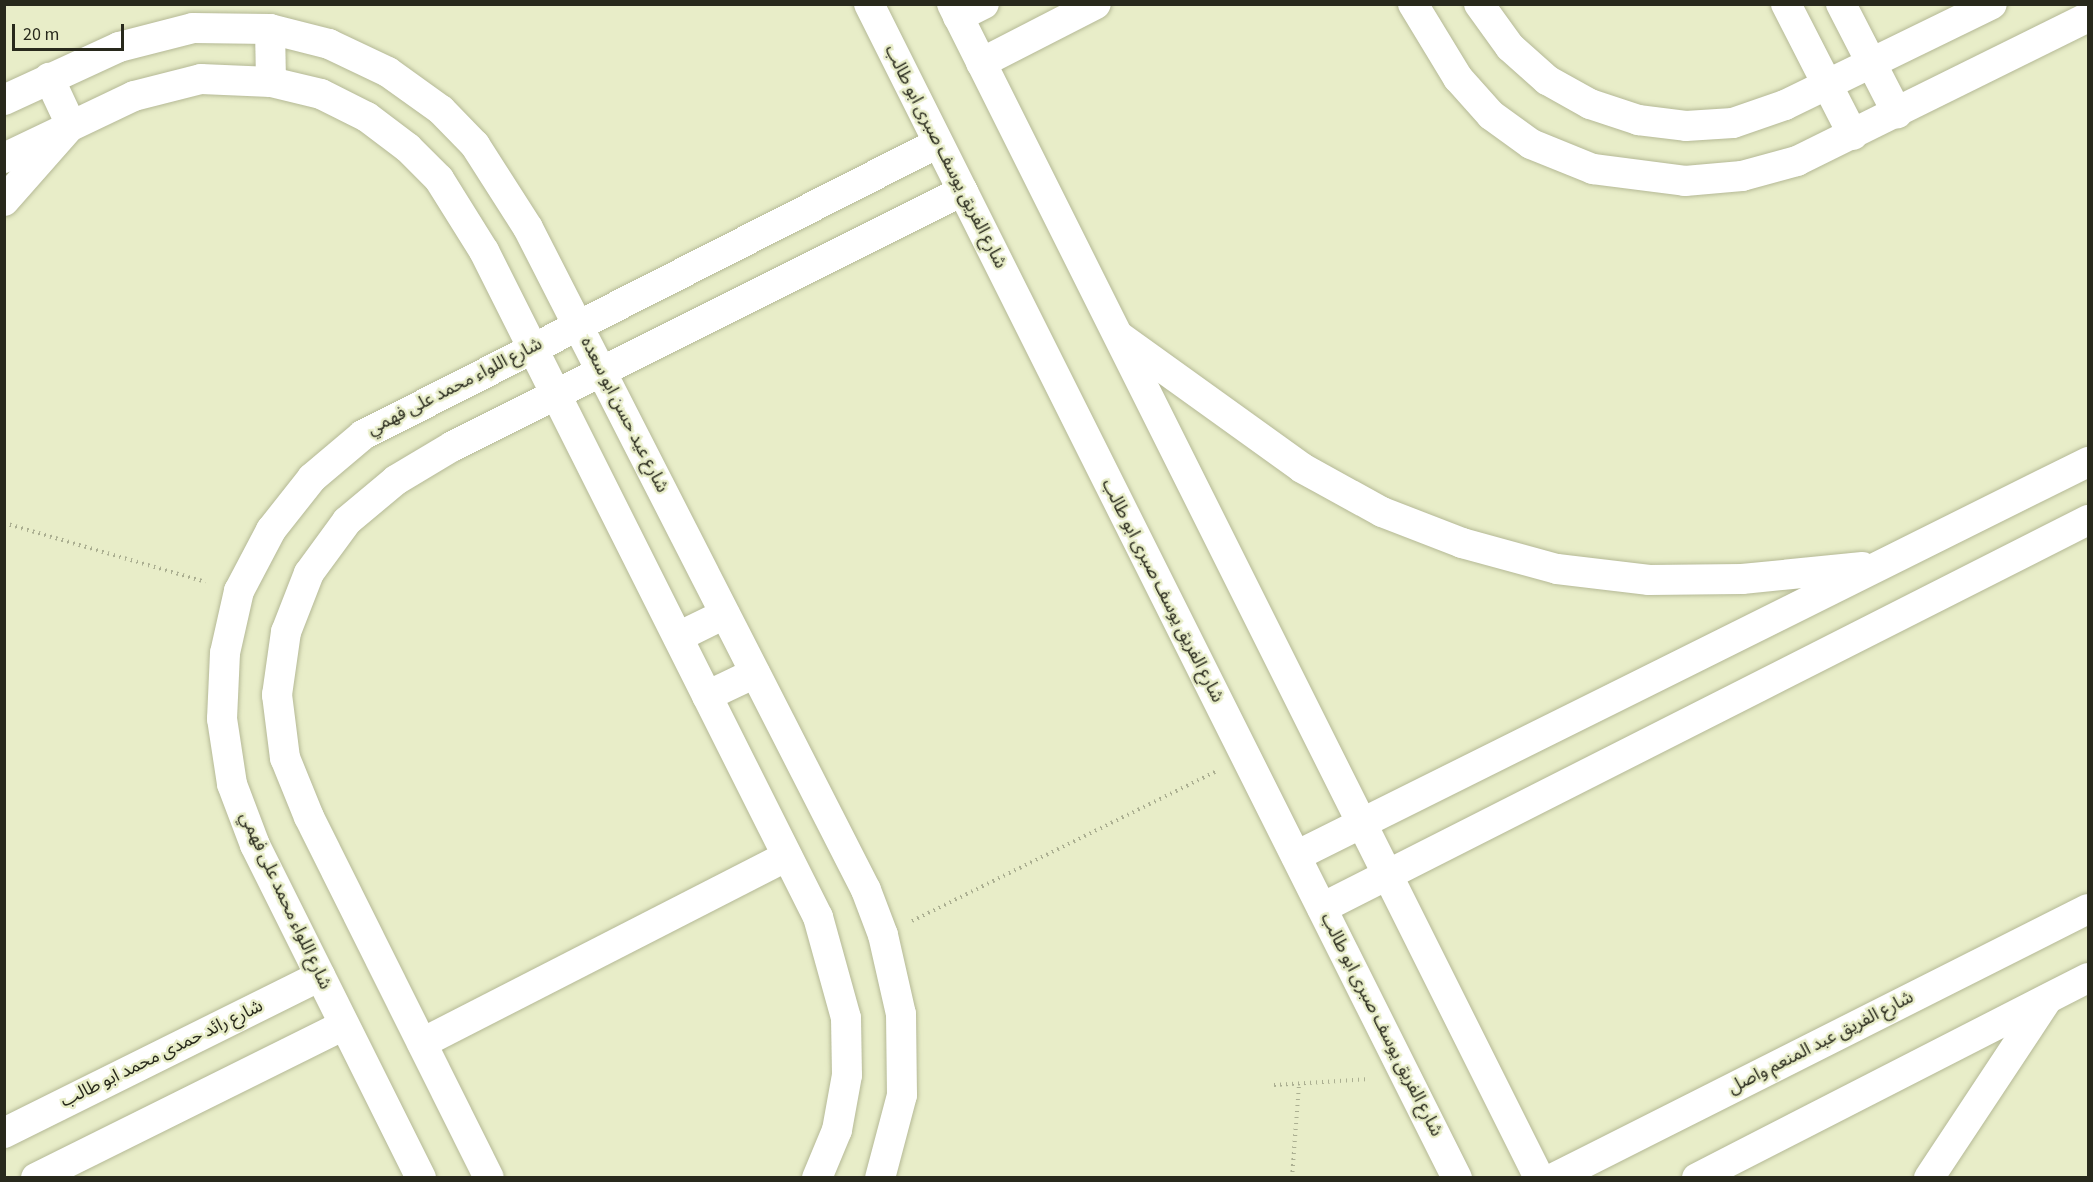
<!DOCTYPE html>
<html>
<head>
<meta charset="utf-8">
<style>
	body { margin:0 }
	#map { position:relative; width:2093px; height:1182px; overflow:hidden; background:#e8edc8; font-family:"Source Sans 3","Noto Sans Arabic",sans-serif }
	div>[style] { position:absolute }
	.path>* { height:4px; margin-top:-2px; transform-origin:0; background:repeating-linear-gradient(90deg,#abaf91 0 1.5px,transparent 0 6px) }
	.roads { filter:drop-shadow(0 0 2px #b5b996) drop-shadow(0 0 2px #b5b996) }
	.street>* { height:30px; margin:-15px; padding:0 15px; transform-origin:15px; border-radius:15px; background:#fff }
	span { translate:-50% -50%; white-space:nowrap; text-align:center; line-height:1.15; -webkit-text-stroke:5px #e8edc8; paint-order:stroke }
	.street-label { font-size:18px; color:#28291c }
	.frame { position:absolute; inset:0; border:6px solid #28291c; pointer-events:none }
	.scale { position:absolute; left:12px; top:24px; width:112px; height:27px; box-sizing:border-box; border:3px solid #28291c; border-top:0; padding-left:8px; font-size:18px; line-height:21px; white-space:nowrap; color:#28291c; -webkit-text-stroke:4px #e8edc8; paint-order:stroke }
</style>
</head>
<body>
<div id="map">
	<div class="path">
		<div style="left:4px;top:523px;width:210px;rotate:16.3deg"></div>
		<div style="left:912px;top:921px;width:338px;rotate:-26.2deg"></div>
		<div style="left:1274px;top:1085px;width:96px;rotate:-3.6deg"></div>
		<div style="left:1292px;top:1178px;width:94px;rotate:-85.7deg"></div>
	</div>
	<div class="roads">
		<div class="street">
			<div style="left:869px;top:4px;width:1313px;rotate:63.4deg"></div>
			<div style="left:952px;top:4px;width:1313px;rotate:63.43deg"></div>
			<div style="left:1413px;top:4px;width:87px;rotate:58.7deg"></div>
			<div style="left:1458px;top:78px;width:50px;rotate:48.3deg"></div>
			<div style="left:1491px;top:115px;width:49px;rotate:35.9deg"></div>
			<div style="left:1531px;top:144px;width:67px;rotate:22deg"></div>
			<div style="left:1593px;top:169px;width:93px;rotate:7.4deg"></div>
			<div style="left:1685px;top:181px;width:57px;rotate:-5deg"></div>
			<div style="left:1742px;top:176px;width:57px;rotate:-15.3deg"></div>
			<div style="left:1797px;top:161px;width:325px;rotate:-26.3deg"></div>
			<div style="left:1479px;top:4px;width:53px;rotate:54.2deg"></div>
			<div style="left:1510px;top:47px;width:50px;rotate:41.7deg"></div>
			<div style="left:1547px;top:80px;width:49px;rotate:29.2deg"></div>
			<div style="left:1590px;top:104px;width:51px;rotate:18.4deg"></div>
			<div style="left:1638px;top:120px;width:48px;rotate:7.1deg"></div>
			<div style="left:1686px;top:126px;width:47px;rotate:-3.7deg"></div>
			<div style="left:1733px;top:123px;width:55px;rotate:-19.1deg"></div>
			<div style="left:1785px;top:105px;width:230px;rotate:-26deg"></div>
			<div style="left:1786px;top:4px;width:147px;rotate:62.9deg"></div>
			<div style="left:1841px;top:4px;width:123px;rotate:62.8deg"></div>
			<div style="left:958px;top:17px;width:29px;rotate:-27deg"></div>
			<div style="left:270px;top:29px;width:53px;rotate:88.9deg"></div>
			<div style="left:981px;top:63px;width:129px;rotate:-27.2deg"></div>
			<div style="left:4px;top:100px;width:127px;rotate:-24.7deg"></div>
			<div style="left:119px;top:47px;width:76px;rotate:-14.4deg"></div>
			<div style="left:193px;top:28px;width:77px;rotate:0.7deg"></div>
			<div style="left:270px;top:29px;width:61px;rotate:14.3deg"></div>
			<div style="left:329px;top:44px;width:65px;rotate:25.4deg"></div>
			<div style="left:388px;top:72px;width:65px;rotate:35.6deg"></div>
			<div style="left:441px;top:110px;width:49px;rotate:45.8deg"></div>
			<div style="left:475px;top:145px;width:98px;rotate:57.4deg"></div>
			<div style="left:528px;top:228px;width:743px;rotate:62.95deg"></div>
			<div style="left:866px;top:890px;width:48px;rotate:69.3deg"></div>
			<div style="left:883px;top:935px;width:81px;rotate:77.2deg"></div>
			<div style="left:901px;top:1014px;width:81px;rotate:89.3deg"></div>
			<div style="left:902px;top:1095px;width:86px;rotate:104.8deg"></div>
			<div style="left:4px;top:158px;width:144px;rotate:-25.5deg"></div>
			<div style="left:134px;top:96px;width:69px;rotate:-14.2deg"></div>
			<div style="left:201px;top:79px;width:70px;rotate:2.5deg"></div>
			<div style="left:271px;top:82px;width:51px;rotate:13.5deg"></div>
			<div style="left:321px;top:94px;width:51px;rotate:26.6deg"></div>
			<div style="left:367px;top:117px;width:51px;rotate:37.1deg"></div>
			<div style="left:408px;top:148px;width:44px;rotate:45deg"></div>
			<div style="left:439px;top:179px;width:85px;rotate:58deg"></div>
			<div style="left:484px;top:251px;width:745px;rotate:63.37deg"></div>
			<div style="left:818px;top:917px;width:105px;rotate:74.5deg"></div>
			<div style="left:846px;top:1018px;width:57px;rotate:89deg"></div>
			<div style="left:847px;top:1075px;width:56px;rotate:100.3deg"></div>
			<div style="left:837px;top:1130px;width:52px;rotate:112.6deg"></div>
			<div style="left:4px;top:201px;width:101px;rotate:-48.6deg"></div>
			<div style="left:71px;top:125px;width:52px;rotate:-115.1deg"></div>
			<div style="left:1120px;top:337px;width:224px;rotate:35.7deg"></div>
			<div style="left:1302px;top:468px;width:91px;rotate:28.8deg"></div>
			<div style="left:1382px;top:512px;width:86px;rotate:21.2deg"></div>
			<div style="left:1462px;top:543px;width:98px;rotate:15.3deg"></div>
			<div style="left:1557px;top:569px;width:93px;rotate:6.8deg"></div>
			<div style="left:1649px;top:580px;width:93px;rotate:-0.6deg"></div>
			<div style="left:1742px;top:579px;width:121px;rotate:-5.7deg"></div>
			<div style="left:678px;top:637px;width:52px;rotate:-26.1deg"></div>
			<div style="left:707px;top:696px;width:53px;rotate:-25.6deg"></div>
			<div style="left:1296px;top:856px;width:885px;rotate:-26.45deg"></div>
			<div style="left:1322px;top:908px;width:859px;rotate:-26.86deg"></div>
			<div style="left:422px;top:1043px;width:410px;rotate:-27.1deg"></div>
			<div style="left:4px;top:1133px;width:353px;rotate:-26.4deg"></div>
			<div style="left:36px;top:1178px;width:344px;rotate:-26.4deg"></div>
			<div style="left:421px;top:1178px;width:372px;rotate:-116.5deg"></div>
			<div style="left:255px;top:845px;width:65px;rotate:-110.7deg"></div>
			<div style="left:232px;top:784px;width:66px;rotate:-98.7deg"></div>
			<div style="left:222px;top:719px;width:66px;rotate:-87.4deg"></div>
			<div style="left:225px;top:653px;width:64px;rotate:-77.3deg"></div>
			<div style="left:239px;top:591px;width:69px;rotate:-62.3deg"></div>
			<div style="left:271px;top:530px;width:66px;rotate:-51.7deg"></div>
			<div style="left:312px;top:478px;width:67px;rotate:-40.1deg"></div>
			<div style="left:363px;top:435px;width:645px;rotate:-26.92deg"></div>
			<div style="left:489px;top:1178px;width:403px;rotate:-116.5deg"></div>
			<div style="left:309px;top:817px;width:64px;rotate:-112.1deg"></div>
			<div style="left:285px;top:758px;width:64px;rotate:-97.2deg"></div>
			<div style="left:277px;top:695px;width:64px;rotate:-81.9deg"></div>
			<div style="left:286px;top:632px;width:63px;rotate:-68.7deg"></div>
			<div style="left:309px;top:573px;width:64px;rotate:-53.8deg"></div>
			<div style="left:347px;top:521px;width:64px;rotate:-39.9deg"></div>
			<div style="left:396px;top:480px;width:66px;rotate:-30.8deg"></div>
			<div style="left:453px;top:446px;width:570px;rotate:-26.57deg"></div>
			<div style="left:1554px;top:1178px;width:598px;rotate:-26.74deg"></div>
			<div style="left:1697px;top:1178px;width:439px;rotate:-27.1deg"></div>
			<div style="left:1929px;top:1178px;width:214px;rotate:-56.5deg"></div>
		</div>
	</div>
	<div class="street-label">
		<span style="left:945px;top:157px;rotate:63deg">شارع الفريق يوسف صبرى ابو طالب</span>
		<span style="left:455px;top:387px;rotate:-27deg">شارع اللواء محمد على فهمي</span>
		<span style="left:624px;top:415px;rotate:63deg">شارع عيد حسن ابو سعده</span>
		<span style="left:1162px;top:591px;rotate:63deg">شارع الفريق يوسف صبرى ابو طالب</span>
		<span style="left:285px;top:901px;rotate:65deg">شارع اللواء محمد على فهمي</span>
		<span style="left:1381px;top:1025px;rotate:63deg">شارع الفريق يوسف صبرى ابو طالب</span>
		<span style="left:1821px;top:1043px;rotate:-27deg">شارع الفريق عبد المنعم واصل</span>
		<span style="left:162px;top:1054px;rotate:-26deg">شارع رائد حمدى محمد ابو طالب</span>
	</div>
	<div class="frame"></div>
	<div class="scale">20 m</div>
</div>
</body>
</html>
